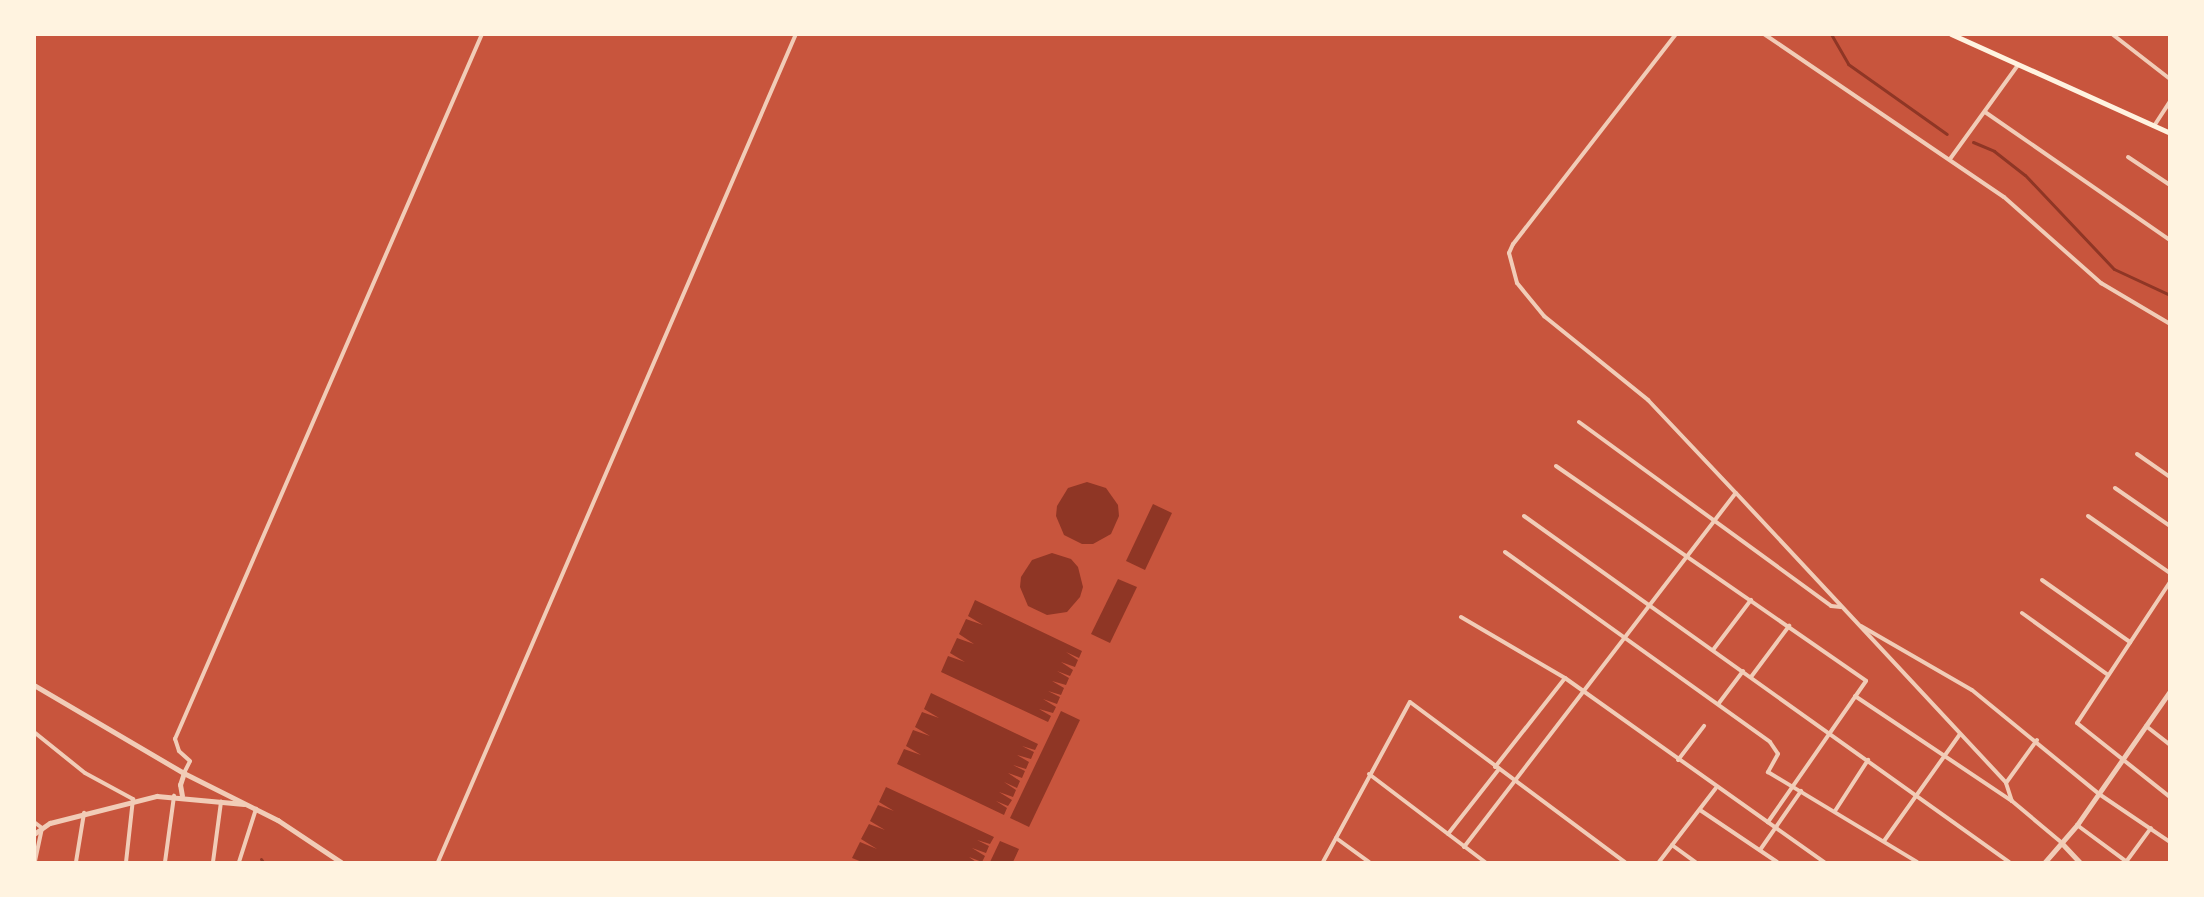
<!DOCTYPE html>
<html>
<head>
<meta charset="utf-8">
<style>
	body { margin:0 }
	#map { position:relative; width:2204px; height:897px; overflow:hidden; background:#c8553d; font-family:Lora,serif }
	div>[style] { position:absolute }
	.water>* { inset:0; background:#8f3625 }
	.stream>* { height:3px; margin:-1.5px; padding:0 1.5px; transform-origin:1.5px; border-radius:1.5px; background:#8f3625 }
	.minor>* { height:4px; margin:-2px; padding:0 2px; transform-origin:2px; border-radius:2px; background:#f1ccb7 }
	.tertiary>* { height:4.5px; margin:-2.25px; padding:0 2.25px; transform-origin:2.25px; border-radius:2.25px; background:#f1ccb7 }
	.secondary>* { height:5px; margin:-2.5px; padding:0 2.5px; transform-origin:2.5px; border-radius:2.5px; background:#fff3e0 }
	span { translate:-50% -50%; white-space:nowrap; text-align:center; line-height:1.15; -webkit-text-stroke:6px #fff3e0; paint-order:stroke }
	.frame { position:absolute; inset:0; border:36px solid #fff3e0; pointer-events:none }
</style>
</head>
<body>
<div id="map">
	<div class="water">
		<div style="clip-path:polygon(1087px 482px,1106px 488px,1118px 505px,1119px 516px,1111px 534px,1093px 544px,1082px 544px,1064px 535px,1056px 516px,1057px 506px,1068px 488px)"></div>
		<div style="clip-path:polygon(1153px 504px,1172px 513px,1145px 570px,1126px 561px)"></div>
		<div style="clip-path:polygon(1052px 553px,1071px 559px,1078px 567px,1083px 587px,1080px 597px,1067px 612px,1047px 615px,1028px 606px,1020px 587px,1021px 577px,1032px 560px)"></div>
		<div style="clip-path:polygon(1118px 579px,1137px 587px,1110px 643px,1091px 634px)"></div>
		<div style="clip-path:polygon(975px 600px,1082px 651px,1079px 658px,1066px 652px,1078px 660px,1075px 667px,1061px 662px,1073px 670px,1070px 676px,1057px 671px,1069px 678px,1066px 685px,1052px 681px,1064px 688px,1061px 695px,1048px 691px,1060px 697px,1057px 704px,1043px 699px,1056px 707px,1053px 713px,1039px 709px,1051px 716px,1048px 722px,941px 672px,948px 656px,965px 662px,950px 653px,957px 638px,974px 644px,959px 634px,966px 619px,983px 625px,968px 616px)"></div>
		<div style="clip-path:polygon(931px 693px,1038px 744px,1035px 750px,1022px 746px,1034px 752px,1031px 759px,1017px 755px,1029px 762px,1026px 769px,1013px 765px,1025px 771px,1022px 778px,1008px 773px,1020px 781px,1017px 788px,1004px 782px,1016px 790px,1013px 797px,999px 792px,1012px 800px,1008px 806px,996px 801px,1007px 808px,1004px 815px,897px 764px,904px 749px,921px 755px,906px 746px,913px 730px,930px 736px,915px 727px,922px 712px,939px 718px,924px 709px)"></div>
		<div style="clip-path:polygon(1061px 711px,1080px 720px,1029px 827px,1010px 818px)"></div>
		<div style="clip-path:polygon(886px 787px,994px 837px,990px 844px,977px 840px,989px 846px,986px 853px,972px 848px,985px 856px,982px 862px,969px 857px,976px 862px,862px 862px,852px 858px,860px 842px,877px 849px,861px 839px,869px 824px,885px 830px,870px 821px,878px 805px,894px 811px,879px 802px)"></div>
		<div style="clip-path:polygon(1000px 841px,1019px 849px,1013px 862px,990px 862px)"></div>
	</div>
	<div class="stream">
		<div style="left:1831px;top:34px;width:34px;rotate:60deg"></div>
		<div style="left:1848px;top:64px;width:121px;rotate:35.3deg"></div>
		<div style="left:1973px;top:142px;width:23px;rotate:23deg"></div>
		<div style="left:1994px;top:151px;width:39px;rotate:38deg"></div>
		<div style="left:2025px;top:175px;width:129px;rotate:46.6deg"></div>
		<div style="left:2114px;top:269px;width:62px;rotate:24.9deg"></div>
		<div style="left:261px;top:859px;width:4px;rotate:56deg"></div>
	</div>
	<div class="minor">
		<div style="left:1676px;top:34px;width:266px;rotate:127.8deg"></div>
		<div style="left:1513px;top:244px;width:10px;rotate:114deg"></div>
		<div style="left:1509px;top:253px;width:31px;rotate:75deg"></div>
		<div style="left:1517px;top:283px;width:43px;rotate:50.7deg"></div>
		<div style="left:1544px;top:316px;width:134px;rotate:38.9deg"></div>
		<div style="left:1648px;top:400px;width:128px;rotate:46.6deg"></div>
		<div style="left:1736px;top:493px;width:396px;rotate:47deg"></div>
		<div style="left:2006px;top:783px;width:19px;rotate:72deg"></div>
		<div style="left:1764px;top:34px;width:290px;rotate:34.2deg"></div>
		<div style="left:2004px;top:197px;width:130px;rotate:41.6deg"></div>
		<div style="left:2101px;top:283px;width:80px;rotate:30.7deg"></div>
		<div style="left:2112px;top:34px;width:73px;rotate:37.8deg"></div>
		<div style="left:1985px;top:112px;width:225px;rotate:34.7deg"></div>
		<div style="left:2154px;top:126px;width:30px;rotate:-57deg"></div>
		<div style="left:2128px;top:157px;width:50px;rotate:33.7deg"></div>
		<div style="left:1950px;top:159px;width:116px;rotate:-54.1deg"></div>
		<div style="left:1579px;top:422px;width:312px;rotate:36.1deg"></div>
		<div style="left:1831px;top:606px;width:10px;rotate:6deg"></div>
		<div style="left:2137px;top:454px;width:40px;rotate:34.9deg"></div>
		<div style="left:1556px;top:466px;width:377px;rotate:34.7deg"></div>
		<div style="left:1866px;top:681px;width:172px;rotate:124.8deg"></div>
		<div style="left:2115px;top:488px;width:67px;rotate:34.6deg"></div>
		<div style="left:1524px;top:516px;width:596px;rotate:35.5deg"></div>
		<div style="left:2088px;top:516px;width:100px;rotate:34.8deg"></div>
		<div style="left:1505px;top:552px;width:326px;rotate:35.6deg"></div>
		<div style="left:1770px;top:742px;width:14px;rotate:56deg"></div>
		<div style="left:1778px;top:754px;width:21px;rotate:119deg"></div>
		<div style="left:1768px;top:772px;width:174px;rotate:31.1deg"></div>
		<div style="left:2042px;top:580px;width:108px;rotate:35.2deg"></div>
		<div style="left:2170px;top:582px;width:169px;rotate:123.4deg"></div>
		<div style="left:2077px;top:723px;width:119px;rotate:38.5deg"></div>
		<div style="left:2022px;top:613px;width:105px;rotate:35.7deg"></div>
		<div style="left:1461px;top:617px;width:121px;rotate:30.4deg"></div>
		<div style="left:1565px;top:678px;width:318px;rotate:35.4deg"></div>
		<div style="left:1861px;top:626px;width:128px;rotate:30deg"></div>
		<div style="left:1972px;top:690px;width:164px;rotate:39.3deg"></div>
		<div style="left:2099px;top:794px;width:86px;rotate:34.1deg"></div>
		<div style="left:1713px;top:650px;width:63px;rotate:-52.8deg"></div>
		<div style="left:1751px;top:677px;width:64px;rotate:-53.3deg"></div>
		<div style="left:1855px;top:696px;width:189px;rotate:33.8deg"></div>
		<div style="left:2012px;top:801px;width:65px;rotate:40deg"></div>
		<div style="left:1719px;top:703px;width:40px;rotate:-53deg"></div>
		<div style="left:2146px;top:726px;width:31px;rotate:38deg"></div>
		<div style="left:34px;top:732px;width:65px;rotate:38.8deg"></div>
		<div style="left:85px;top:773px;width:55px;rotate:28.4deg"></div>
		<div style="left:133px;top:799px;width:63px;rotate:96.3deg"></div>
		<div style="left:1678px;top:760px;width:43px;rotate:-52.6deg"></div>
		<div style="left:1495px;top:767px;width:113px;rotate:-51.8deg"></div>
		<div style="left:184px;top:773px;width:13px;rotate:-63deg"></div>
		<div style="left:190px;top:761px;width:15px;rotate:-138deg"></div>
		<div style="left:179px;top:751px;width:13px;rotate:-108deg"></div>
		<div style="left:175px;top:739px;width:769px;rotate:-66.47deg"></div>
		<div style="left:1369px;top:774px;width:146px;rotate:37.2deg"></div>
		<div style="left:2006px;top:783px;width:53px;rotate:-54.2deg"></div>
		<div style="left:1700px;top:810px;width:93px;rotate:34deg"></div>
		<div style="left:1835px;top:811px;width:61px;rotate:-57.1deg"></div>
		<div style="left:34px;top:822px;width:10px;rotate:37deg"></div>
		<div style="left:42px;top:828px;width:35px;rotate:102deg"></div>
		<div style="left:2077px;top:825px;width:62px;rotate:36.5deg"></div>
		<div style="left:1448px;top:834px;width:83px;rotate:-51.9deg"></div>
		<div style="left:1336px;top:838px;width:41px;rotate:36deg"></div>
		<div style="left:1884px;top:841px;width:131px;rotate:-54.6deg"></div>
		<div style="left:1672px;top:845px;width:29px;rotate:36deg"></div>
		<div style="left:1464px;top:847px;width:446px;rotate:-52.5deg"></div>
		<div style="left:1760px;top:850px;width:72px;rotate:-55.2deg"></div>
		<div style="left:76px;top:862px;width:50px;rotate:-80.7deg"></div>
		<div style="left:165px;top:862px;width:67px;rotate:-82.2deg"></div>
		<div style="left:213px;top:862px;width:61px;rotate:-82.4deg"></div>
		<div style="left:239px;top:862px;width:56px;rotate:-72.2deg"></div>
		<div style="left:438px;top:862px;width:902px;rotate:-66.62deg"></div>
		<div style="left:1323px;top:862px;width:182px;rotate:-61.5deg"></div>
		<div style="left:1410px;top:702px;width:268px;rotate:36.7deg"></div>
		<div style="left:1659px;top:862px;width:93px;rotate:-52.4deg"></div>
		<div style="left:2126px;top:862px;width:42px;rotate:-53.7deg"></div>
	</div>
	<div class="tertiary">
		<div style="left:34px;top:685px;width:174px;rotate:30.4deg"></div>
		<div style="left:184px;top:773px;width:105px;rotate:26.6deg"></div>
		<div style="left:278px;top:820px;width:76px;rotate:33.7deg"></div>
		<div style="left:182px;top:796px;width:11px;rotate:-100deg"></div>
		<div style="left:180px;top:785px;width:13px;rotate:-72deg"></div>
		<div style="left:34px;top:834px;width:19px;rotate:-35deg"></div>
		<div style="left:50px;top:823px;width:110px;rotate:-14.2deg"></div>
		<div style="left:157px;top:796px;width:87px;rotate:5.3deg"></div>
		<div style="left:2062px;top:843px;width:26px;rotate:47deg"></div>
		<div style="left:2045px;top:862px;width:49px;rotate:-49.1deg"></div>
		<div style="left:2077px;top:825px;width:163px;rotate:-55.2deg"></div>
	</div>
	<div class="secondary">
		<div style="left:1951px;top:34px;width:240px;rotate:24.3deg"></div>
	</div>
	<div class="frame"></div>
</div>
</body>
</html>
